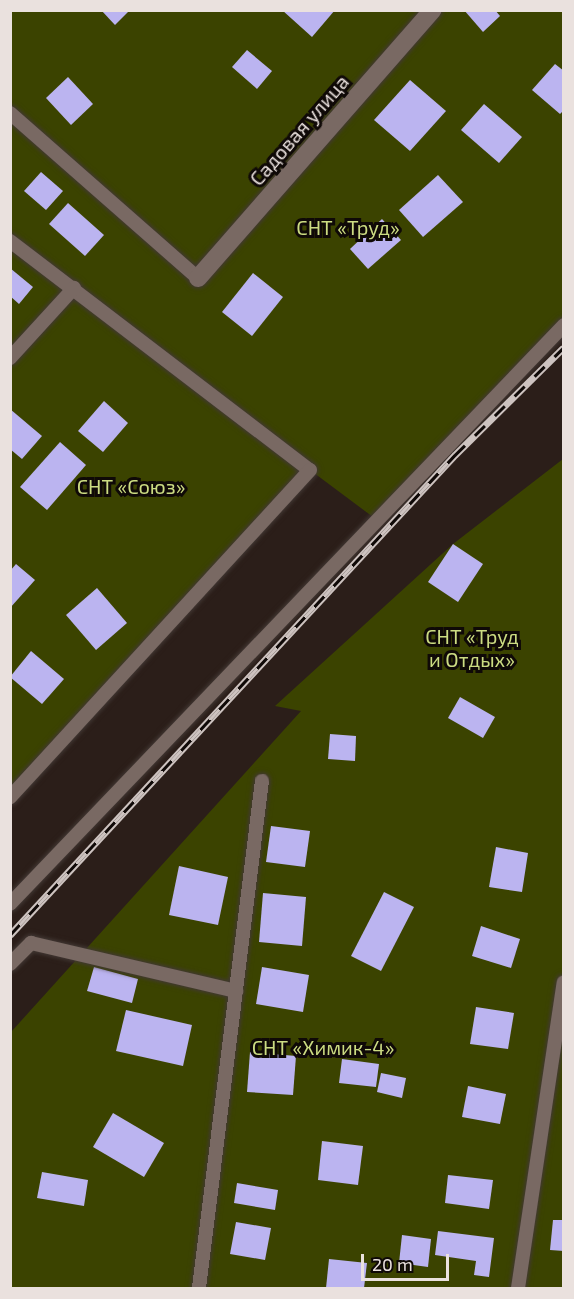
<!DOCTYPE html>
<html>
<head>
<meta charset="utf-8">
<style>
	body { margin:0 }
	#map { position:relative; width:574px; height:1299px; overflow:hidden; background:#2b1e19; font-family:"Exo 2",sans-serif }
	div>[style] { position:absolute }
	.green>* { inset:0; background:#3b4300 }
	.building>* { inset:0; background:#bbb4f0 }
	.roads { filter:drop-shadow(0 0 2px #423834) drop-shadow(0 0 2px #423834) }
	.lane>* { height:14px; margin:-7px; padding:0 7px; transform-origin:7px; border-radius:7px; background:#796963 }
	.street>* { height:18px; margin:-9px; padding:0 9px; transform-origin:9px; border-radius:9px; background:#796963 }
	.rail>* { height:7px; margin-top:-3.5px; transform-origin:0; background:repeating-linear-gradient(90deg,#0f0907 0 14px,#cdc3c0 0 28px); box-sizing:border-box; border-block:2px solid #cdc3c0 }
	span { translate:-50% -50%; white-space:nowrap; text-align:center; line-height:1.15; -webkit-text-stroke:6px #0f0907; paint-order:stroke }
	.street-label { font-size:20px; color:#eae1de }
	.park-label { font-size:20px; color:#ccdc82 }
	.frame { position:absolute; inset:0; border:12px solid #eae1de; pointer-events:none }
	.scale { position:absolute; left:361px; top:1254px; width:88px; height:27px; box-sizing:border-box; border:3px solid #eae1de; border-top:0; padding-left:8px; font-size:18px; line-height:21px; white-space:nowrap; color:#eae1de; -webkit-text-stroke:4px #0f0907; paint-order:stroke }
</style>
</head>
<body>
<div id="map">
	<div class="green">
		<div style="clip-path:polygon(11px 11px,563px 11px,563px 325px,377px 520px,310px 470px,11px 797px)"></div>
		<div style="clip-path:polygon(563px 459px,563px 1288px,11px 1288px,11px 1032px,301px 711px,275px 706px,453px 544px)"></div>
	</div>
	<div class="building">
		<div style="clip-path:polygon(101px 10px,130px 10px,115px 25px)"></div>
		<div style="clip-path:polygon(282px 10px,335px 10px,312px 37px)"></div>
		<div style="clip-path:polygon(464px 10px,495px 10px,500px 16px,483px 32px)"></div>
		<div style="clip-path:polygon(247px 50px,272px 71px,257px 89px,232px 67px)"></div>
		<div style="clip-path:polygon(555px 64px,564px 71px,564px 110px,560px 114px,532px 90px)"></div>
		<div style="clip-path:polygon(68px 77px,93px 104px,71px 125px,46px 98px)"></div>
		<div style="clip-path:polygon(410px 80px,446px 111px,410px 151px,374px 120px)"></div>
		<div style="clip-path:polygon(484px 104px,522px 137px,499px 163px,461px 130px)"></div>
		<div style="clip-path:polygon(41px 172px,63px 191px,46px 210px,24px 191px)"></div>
		<div style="clip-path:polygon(438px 175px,463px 202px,423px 237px,399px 210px)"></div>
		<div style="clip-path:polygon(68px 203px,104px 235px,85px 256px,49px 224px)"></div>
		<div style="clip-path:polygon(382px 219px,401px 240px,368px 269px,350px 249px)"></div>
		<div style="clip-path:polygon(10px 268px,33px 287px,19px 304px,10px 296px)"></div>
		<div style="clip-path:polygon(253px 273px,283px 297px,252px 336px,222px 312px)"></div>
		<div style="clip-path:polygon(104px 401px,128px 423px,103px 452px,78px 431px)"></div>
		<div style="clip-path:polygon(10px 409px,42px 436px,22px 459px,10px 449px)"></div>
		<div style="clip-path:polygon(60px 442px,86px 465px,47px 510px,20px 487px)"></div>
		<div style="clip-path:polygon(453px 544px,483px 564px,458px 602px,428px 582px)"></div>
		<div style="clip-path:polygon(16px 564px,35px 580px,10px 608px,10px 571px)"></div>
		<div style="clip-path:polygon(97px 588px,127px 623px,96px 650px,66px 615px)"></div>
		<div style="clip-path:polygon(31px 651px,64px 679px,42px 704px,10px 677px)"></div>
		<div style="clip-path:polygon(460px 697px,495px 717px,483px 738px,448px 718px)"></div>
		<div style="clip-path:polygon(330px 734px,356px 736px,355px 761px,328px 759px)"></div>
		<div style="clip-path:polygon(271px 826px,310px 831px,305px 867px,266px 862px)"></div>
		<div style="clip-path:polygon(496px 847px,528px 853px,522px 892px,489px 887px)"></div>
		<div style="clip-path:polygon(179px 866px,228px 877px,218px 925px,169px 915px)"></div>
		<div style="clip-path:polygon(384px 892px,414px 907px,381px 971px,351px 956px)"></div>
		<div style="clip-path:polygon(263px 893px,306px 897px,302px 946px,259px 942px)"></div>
		<div style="clip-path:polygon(481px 926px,520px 939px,511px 968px,472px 956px)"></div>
		<div style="clip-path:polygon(94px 967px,138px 979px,132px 1003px,87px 991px)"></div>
		<div style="clip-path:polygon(262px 967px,309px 975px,303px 1012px,256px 1004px)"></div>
		<div style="clip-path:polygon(476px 1007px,514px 1013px,508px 1049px,470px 1044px)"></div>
		<div style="clip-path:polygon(126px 1010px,192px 1025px,183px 1066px,116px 1051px)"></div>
		<div style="clip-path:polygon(250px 1052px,296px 1056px,293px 1095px,247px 1092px)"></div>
		<div style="clip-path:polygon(342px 1059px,379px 1064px,376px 1087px,339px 1083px)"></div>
		<div style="clip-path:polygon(381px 1073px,406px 1078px,402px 1098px,377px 1092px)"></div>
		<div style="clip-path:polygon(468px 1086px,506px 1094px,500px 1124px,462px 1117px)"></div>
		<div style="clip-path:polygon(113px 1113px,164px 1143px,144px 1177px,93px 1147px)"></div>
		<div style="clip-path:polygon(322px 1141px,363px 1146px,358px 1185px,318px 1180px)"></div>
		<div style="clip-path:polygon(42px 1172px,88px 1180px,84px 1206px,37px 1198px)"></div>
		<div style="clip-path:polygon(448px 1175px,493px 1180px,489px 1209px,445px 1203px)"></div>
		<div style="clip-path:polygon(237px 1183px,278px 1190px,275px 1210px,234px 1203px)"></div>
		<div style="clip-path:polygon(553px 1220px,564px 1220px,564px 1251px,550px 1250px)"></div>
		<div style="clip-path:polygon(236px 1222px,271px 1228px,265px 1260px,230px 1254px)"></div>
		<div style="clip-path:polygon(438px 1231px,494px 1238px,489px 1277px,474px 1275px,476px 1261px,435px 1255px)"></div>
		<div style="clip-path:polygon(402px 1235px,431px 1239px,428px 1267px,399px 1263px)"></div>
		<div style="clip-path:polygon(329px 1259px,367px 1263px,364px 1288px,326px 1288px)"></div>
	</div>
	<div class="roads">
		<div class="lane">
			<div style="left:10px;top:113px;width:250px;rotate:41.3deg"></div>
			<div style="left:10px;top:241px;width:377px;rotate:37.4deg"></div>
			<div style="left:310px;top:470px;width:444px;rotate:132.5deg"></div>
			<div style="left:10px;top:358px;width:95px;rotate:-47.6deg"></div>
			<div style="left:10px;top:904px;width:801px;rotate:-46.26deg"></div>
			<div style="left:10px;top:964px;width:30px;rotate:-45deg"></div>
			<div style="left:31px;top:943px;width:211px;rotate:13.2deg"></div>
			<div style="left:199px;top:1288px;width:511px;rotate:-82.92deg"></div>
			<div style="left:518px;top:1288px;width:309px;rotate:-81.5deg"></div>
		</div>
		<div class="street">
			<div style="left:198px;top:278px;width:356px;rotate:-48.8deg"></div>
		</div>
	</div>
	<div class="rail">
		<div style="left:10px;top:935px;width:655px;rotate:-47.17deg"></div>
		<div style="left:455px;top:455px;width:153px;rotate:-44.7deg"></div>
	</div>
	<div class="street-label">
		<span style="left:299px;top:130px;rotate:-49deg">Садовая улица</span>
	</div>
	<div class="park-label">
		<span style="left:348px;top:227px">СНТ «Труд»</span>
		<span style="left:131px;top:486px">СНТ «Союз»</span>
		<span style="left:472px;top:648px">СНТ «Труд<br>и Отдых»</span>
		<span style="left:323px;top:1047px">СНТ «Химик-4»</span>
	</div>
	<div class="frame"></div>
	<div class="scale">20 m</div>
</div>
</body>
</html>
